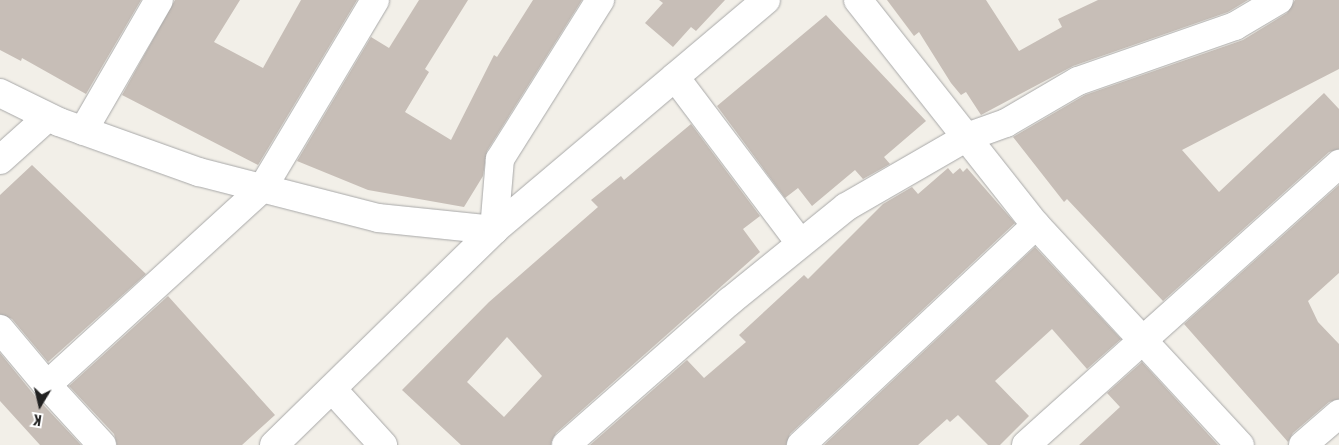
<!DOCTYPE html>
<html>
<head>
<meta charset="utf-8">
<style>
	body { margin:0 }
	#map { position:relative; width:1339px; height:445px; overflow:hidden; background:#f2efe8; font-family:"Roboto Condensed",sans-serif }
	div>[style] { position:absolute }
	.building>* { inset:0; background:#c7beb7 }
	.roads { filter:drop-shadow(0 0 1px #a8a8a8) drop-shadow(0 0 1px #a8a8a8) }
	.minor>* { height:28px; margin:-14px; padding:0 14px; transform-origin:14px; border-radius:14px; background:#fff }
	span { translate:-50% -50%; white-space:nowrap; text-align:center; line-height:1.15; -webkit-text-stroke:4.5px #fff; paint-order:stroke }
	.north { position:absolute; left:15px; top:380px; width:50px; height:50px; -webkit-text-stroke:4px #fff; paint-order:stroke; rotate:189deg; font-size:14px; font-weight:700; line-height:20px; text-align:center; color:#212121 }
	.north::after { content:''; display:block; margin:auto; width:18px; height:22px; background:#212121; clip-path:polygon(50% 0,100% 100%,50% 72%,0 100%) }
</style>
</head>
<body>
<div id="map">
	<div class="building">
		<div style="clip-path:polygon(0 0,141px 0,86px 94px,22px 58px,21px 61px,0 50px)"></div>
		<div style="clip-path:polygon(175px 0,240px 0,214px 42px,263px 68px,301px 0,357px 0,258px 165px,122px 95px)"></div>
		<div style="clip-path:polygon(419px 0,468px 0,425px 69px,429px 72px,405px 112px,451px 140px,494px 55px,497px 57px,533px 0,582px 0,487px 151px,483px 176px,464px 207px,368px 190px,297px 161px,371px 37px,389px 48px)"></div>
		<div style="clip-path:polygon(659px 0,725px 0,696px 31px,691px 27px,673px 47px,645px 23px,663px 3px)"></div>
		<div style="clip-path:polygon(887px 0,986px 0,1019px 51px,1062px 27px,1058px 19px,1098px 0,1248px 0,1228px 12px,1073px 66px,981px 115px,966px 92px,961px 95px,951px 83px,919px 32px,914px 36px)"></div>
		<div style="clip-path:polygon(1295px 0,1339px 0,1339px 69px,1182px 150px,1219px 192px,1324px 93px,1339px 109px,1339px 149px,1329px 152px,1163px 301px,1067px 199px,1064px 202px,1013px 137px,1085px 95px,1243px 40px,1287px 13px)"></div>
		<div style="clip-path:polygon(826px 15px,926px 121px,884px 157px,890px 164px,863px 179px,855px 170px,812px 206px,798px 188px,785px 198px,717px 106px)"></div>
		<div style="clip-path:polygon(evenodd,691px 124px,760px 216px,743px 229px,760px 252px,556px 433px,551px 445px,461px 445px,402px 390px,489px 302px,598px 207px,591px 200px,621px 176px,624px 180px,691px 124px,507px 337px,542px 376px,504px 417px,467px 382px,507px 337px)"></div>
		<div style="clip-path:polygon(32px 165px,146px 274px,48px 362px,12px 319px,0 314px,0 195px)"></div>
		<div style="clip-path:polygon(948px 168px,953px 174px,960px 168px,963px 172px,967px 168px,1015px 223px,790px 434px,786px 445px,590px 445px,687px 360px,704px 378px,746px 342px,739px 335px,804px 275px,808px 279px,883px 204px,912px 187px,918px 194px)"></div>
		<div style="clip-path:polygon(1339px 185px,1339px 273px,1308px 301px,1318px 322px,1339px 344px,1339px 399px,1329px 402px,1293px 433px,1288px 442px,1184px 324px)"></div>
		<div style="clip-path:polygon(1035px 247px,1121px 339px,1087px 369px,1052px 329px,995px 381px,1029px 416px,1000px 445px,988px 445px,958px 415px,950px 422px,947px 419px,918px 445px,824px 445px)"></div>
		<div style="clip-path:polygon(168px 296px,275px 415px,242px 445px,117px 445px,114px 434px,69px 386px)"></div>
		<div style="clip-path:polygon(0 353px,35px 396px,81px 445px,40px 445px,0 401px)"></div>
		<div style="clip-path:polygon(1142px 362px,1218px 445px,1079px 445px,1120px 407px,1107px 393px)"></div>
	</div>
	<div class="roads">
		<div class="minor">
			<div style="left:858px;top:0;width:287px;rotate:51.7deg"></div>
			<div style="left:1036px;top:225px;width:300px;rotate:47.2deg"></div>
			<div style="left:675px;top:77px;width:208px;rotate:53deg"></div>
			<div style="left:0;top:93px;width:66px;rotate:26.2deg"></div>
			<div style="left:59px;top:122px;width:149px;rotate:19.7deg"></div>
			<div style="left:199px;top:172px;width:185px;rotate:14.4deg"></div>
			<div style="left:378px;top:218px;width:117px;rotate:5.9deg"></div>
			<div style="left:494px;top:230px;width:71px;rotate:-85.2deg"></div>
			<div style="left:500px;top:159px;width:188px;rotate:-57.8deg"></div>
			<div style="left:83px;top:131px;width:151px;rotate:-59.9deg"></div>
			<div style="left:0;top:160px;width:64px;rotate:-41.9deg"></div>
			<div style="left:0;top:329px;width:73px;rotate:50deg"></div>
			<div style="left:332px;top:389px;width:76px;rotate:47.7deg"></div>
			<div style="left:102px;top:445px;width:81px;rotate:-132.5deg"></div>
			<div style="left:47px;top:385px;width:291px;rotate:-42.4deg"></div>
			<div style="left:262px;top:189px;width:220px;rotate:-59.1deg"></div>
			<div style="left:274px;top:445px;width:308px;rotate:-44.3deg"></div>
			<div style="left:494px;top:230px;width:356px;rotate:-40.2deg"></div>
			<div style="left:566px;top:445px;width:218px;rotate:-41.3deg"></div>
			<div style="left:730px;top:301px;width:149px;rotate:-39deg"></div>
			<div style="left:846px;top:207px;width:140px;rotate:-30deg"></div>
			<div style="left:967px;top:137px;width:41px;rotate:-19.7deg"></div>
			<div style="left:1006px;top:123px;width:83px;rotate:-30.3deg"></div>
			<div style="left:1078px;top:81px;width:166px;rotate:-19.3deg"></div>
			<div style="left:1235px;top:26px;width:51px;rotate:-30.6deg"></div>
			<div style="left:801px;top:445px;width:322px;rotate:-43.1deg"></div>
			<div style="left:1026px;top:445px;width:421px;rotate:-41.9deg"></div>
			<div style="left:1303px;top:445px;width:48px;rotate:-40.7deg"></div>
		</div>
	</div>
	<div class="north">K</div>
</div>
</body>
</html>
